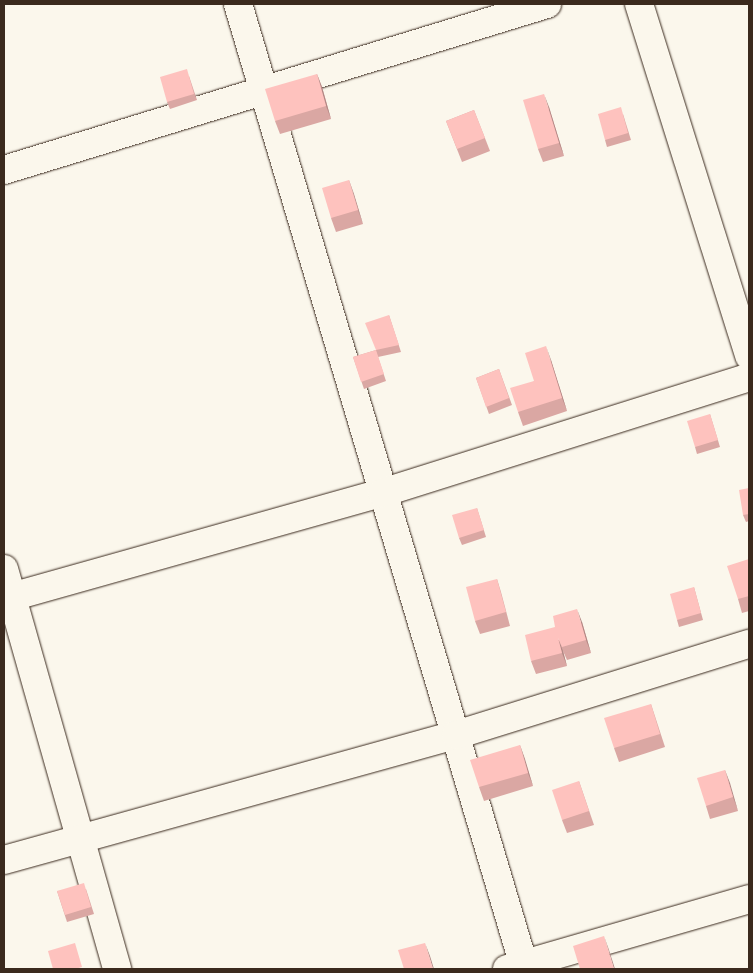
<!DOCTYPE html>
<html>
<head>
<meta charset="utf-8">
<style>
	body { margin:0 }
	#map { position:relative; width:753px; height:973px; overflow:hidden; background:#fbf7ec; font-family:Delius,sans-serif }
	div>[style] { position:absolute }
	.roads { filter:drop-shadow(0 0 1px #3b2a1e) drop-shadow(0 0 1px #3b2a1e) }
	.minor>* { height:28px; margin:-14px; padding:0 14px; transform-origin:14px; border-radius:14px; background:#fbf7ec }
	.wall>* { inset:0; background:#daa7a3 }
	.shaded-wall>* { inset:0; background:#b28885 }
	.building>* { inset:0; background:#fec2be }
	span { translate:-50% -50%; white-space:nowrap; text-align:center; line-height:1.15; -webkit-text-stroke:4.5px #fbf7ec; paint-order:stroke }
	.frame { position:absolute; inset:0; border:5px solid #3b2a1e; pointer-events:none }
</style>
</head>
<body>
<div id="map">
	<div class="roads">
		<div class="minor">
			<div style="left:238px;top:4px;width:1007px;rotate:73.44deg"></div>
			<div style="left:639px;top:4px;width:369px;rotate:72.6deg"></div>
			<div style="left:4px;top:170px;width:568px;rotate:-17deg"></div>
			<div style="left:4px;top:569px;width:416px;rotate:74.2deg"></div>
			<div style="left:4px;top:599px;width:393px;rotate:-15.7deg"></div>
			<div style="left:382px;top:493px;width:385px;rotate:-17.5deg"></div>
			<div style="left:4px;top:860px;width:469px;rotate:-15.5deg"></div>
			<div style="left:456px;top:735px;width:307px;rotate:-17.3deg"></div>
			<div style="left:507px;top:969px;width:252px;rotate:-16.1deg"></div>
		</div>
	</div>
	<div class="wall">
		<div style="clip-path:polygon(317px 74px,322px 87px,331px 119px,280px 134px,275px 121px)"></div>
		<div style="clip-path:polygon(189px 76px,197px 100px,170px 109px,167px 102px)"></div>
		<div style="clip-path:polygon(549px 107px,564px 156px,543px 162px,538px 149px)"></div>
		<div style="clip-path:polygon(474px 110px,490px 151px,462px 162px,446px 121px)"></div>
		<div style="clip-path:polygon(623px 114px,631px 140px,607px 147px,605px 140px)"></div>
		<div style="clip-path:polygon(349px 180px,363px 224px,336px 232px,331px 218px)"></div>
		<div style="clip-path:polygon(389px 315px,401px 352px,378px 357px,386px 381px,364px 389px,353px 357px,376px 350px)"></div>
		<div style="clip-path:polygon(551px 360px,567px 411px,523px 426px,518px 412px,534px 381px)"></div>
		<div style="clip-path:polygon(499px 369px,512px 405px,489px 414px,476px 378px)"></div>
		<div style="clip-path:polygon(710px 414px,720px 447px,697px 454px,695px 447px)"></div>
		<div style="clip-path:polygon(749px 488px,749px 521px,746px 522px,743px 515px)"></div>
		<div style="clip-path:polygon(477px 508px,486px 537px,462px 545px,459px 538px)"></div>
		<div style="clip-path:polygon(749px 559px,749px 611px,742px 613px,738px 599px)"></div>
		<div style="clip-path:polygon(497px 579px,501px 592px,510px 626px,480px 634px,475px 621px)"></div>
		<div style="clip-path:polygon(694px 587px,703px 620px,679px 627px,677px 620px)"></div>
		<div style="clip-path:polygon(582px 622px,591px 653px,567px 660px,563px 651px,567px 666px,536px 674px,531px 661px)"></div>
		<div style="clip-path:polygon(651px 704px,665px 747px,619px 762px,614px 748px)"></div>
		<div style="clip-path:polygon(520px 745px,533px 786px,484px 801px,479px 787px)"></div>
		<div style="clip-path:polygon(725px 770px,738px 811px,710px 819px,706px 806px)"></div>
		<div style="clip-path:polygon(579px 781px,594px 825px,567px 833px,562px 820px)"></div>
		<div style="clip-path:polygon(86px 889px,94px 914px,67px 922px,57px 891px)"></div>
	</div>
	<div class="shaded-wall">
		<div style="clip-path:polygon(317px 74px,322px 87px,331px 119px,326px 106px)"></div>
		<div style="clip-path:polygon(544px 94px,549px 107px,564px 156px,559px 143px)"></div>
		<div style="clip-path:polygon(349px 180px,354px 194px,363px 224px,358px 210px)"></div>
		<div style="clip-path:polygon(546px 346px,551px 360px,567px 411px,562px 398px)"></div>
		<div style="clip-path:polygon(577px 609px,582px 622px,591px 653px,586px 640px)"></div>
		<div style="clip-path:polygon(558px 638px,563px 651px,567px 666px,562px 653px)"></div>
		<div style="clip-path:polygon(520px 745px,525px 759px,533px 786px,528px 773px)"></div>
		<div style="clip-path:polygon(725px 770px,730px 783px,738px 811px,733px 797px)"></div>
		<div style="clip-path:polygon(604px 936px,609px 950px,615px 969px,614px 969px)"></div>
		<div style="clip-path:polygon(425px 943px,430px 956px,434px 969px,433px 969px)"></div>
	</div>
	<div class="building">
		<div style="clip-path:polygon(187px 69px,194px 94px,167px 102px,160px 77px)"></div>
		<div style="clip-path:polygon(317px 74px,326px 106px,275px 121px,265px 89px)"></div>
		<div style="clip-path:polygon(544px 94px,559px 143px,538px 149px,523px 100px)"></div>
		<div style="clip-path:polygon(621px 107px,628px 133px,605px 140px,598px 114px)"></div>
		<div style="clip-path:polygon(474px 110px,485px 138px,457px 149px,446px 121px)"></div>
		<div style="clip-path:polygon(349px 180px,358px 210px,331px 218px,322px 188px)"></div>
		<div style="clip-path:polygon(389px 315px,399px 345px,376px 350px,365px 323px)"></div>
		<div style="clip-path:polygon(546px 346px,562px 398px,518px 412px,510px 388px,534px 381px,525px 353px)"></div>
		<div style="clip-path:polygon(376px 350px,384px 374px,361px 382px,353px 357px)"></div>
		<div style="clip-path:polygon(499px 369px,509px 398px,486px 407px,476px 378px)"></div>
		<div style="clip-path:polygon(710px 414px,718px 440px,695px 447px,687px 421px)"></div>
		<div style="clip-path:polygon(749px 488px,749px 514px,743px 515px,739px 490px)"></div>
		<div style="clip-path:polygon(477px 508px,484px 530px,459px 538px,452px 515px)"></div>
		<div style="clip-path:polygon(749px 559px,749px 596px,738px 599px,727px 566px)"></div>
		<div style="clip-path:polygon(497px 579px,506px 612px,475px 621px,466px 587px)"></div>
		<div style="clip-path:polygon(694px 587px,701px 613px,677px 620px,670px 594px)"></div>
		<div style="clip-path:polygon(577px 609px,586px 640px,562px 647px,558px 638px,562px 653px,531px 661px,525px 635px,555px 627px,553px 616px)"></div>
		<div style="clip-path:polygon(651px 704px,660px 734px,614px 748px,604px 718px)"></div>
		<div style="clip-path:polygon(520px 745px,528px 773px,479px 787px,470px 760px)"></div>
		<div style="clip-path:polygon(725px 770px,733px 797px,706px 806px,697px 778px)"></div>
		<div style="clip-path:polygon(579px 781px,589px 811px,562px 820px,552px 790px)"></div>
		<div style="clip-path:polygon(84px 883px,91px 907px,65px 915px,57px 891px)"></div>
		<div style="clip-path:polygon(604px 936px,614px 969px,580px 969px,573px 946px)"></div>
		<div style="clip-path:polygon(75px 943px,82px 967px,75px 969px,53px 969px,48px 951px)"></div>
		<div style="clip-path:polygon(425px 943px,433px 969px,404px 969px,398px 950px)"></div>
	</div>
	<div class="frame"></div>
</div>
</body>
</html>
